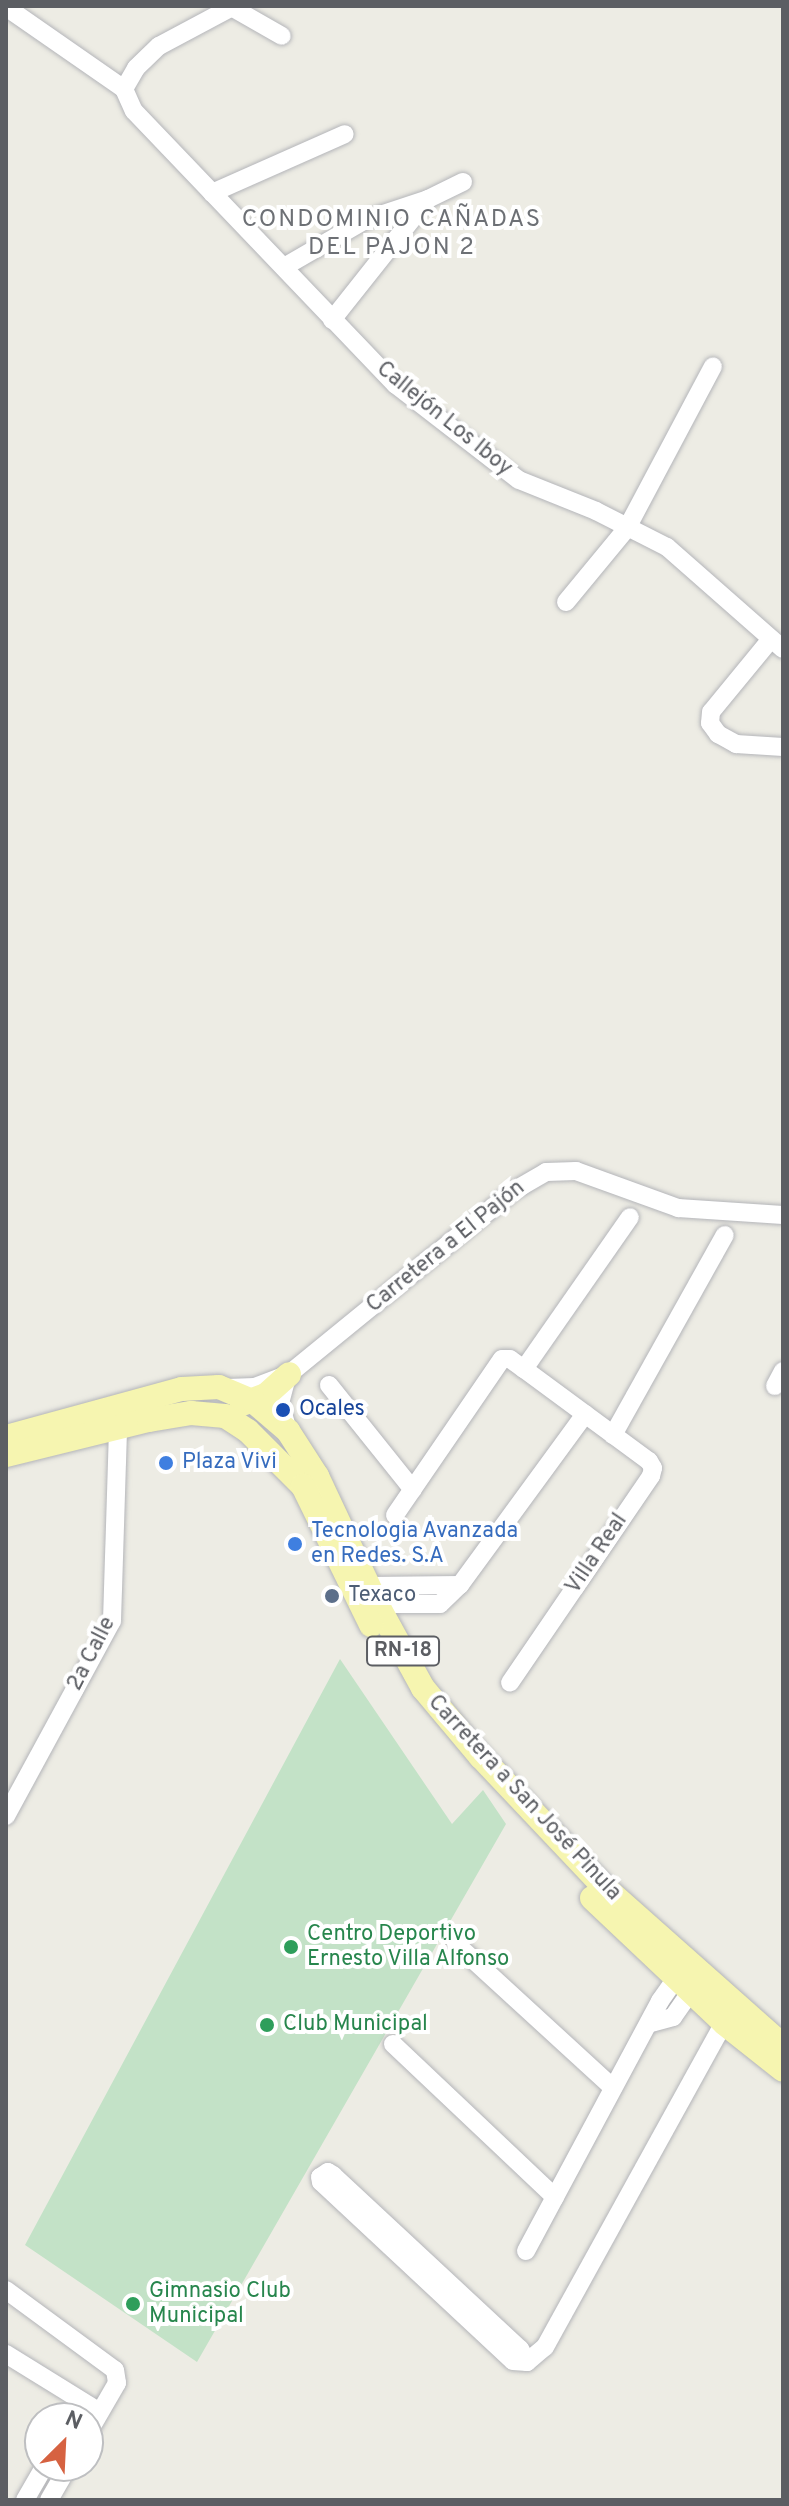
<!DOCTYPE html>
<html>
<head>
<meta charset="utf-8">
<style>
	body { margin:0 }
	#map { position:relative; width:789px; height:2506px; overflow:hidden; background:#edece4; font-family:Overpass,sans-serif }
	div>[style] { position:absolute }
	.green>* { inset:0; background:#c3e2c7 }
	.roads { filter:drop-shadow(0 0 2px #b4b5b9) drop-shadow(0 0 2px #b4b5b9) }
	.minor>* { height:18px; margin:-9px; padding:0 9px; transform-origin:9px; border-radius:9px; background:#fff }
	.major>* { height:24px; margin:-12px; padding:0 12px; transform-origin:12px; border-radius:12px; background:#f6f5b0 }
	.dots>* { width:22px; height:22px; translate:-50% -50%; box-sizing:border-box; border:4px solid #fff; border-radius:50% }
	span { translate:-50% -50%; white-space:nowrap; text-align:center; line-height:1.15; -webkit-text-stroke:8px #fff; paint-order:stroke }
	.shield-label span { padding:2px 6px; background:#fff; border:2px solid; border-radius:6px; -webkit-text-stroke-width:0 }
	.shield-label { font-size:20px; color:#5c5e63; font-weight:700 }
	.street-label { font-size:22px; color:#5c5e63 }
	.transit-label { font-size:22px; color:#164399 }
	.left { translate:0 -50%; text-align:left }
	.shop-label { font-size:22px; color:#366cbe }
	.service-label { font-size:22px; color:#4e5e75 }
	.leisure-label { font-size:22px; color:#27864d }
	.neighbourhood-label { font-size:24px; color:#6d7075; letter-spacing:2px }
	.frame { position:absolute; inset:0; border:8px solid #5c5e63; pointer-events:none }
	.north { position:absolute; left:24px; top:2402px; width:80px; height:80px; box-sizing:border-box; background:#fff; border:2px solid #bebfc1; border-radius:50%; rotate:24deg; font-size:22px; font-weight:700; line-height:32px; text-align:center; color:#5c5e63 }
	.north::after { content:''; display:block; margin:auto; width:28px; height:36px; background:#d66241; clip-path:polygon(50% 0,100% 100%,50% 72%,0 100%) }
</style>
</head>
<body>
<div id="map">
	<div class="green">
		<div style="clip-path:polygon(340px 1659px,452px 1824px,483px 1790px,506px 1824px,197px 2362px,25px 2245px)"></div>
	</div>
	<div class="roads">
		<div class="minor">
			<div style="left:6px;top:7px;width:144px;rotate:34.8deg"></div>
			<div style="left:124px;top:89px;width:24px;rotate:66deg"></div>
			<div style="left:134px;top:111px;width:379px;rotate:46.3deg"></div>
			<div style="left:396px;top:385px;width:155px;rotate:37.7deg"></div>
			<div style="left:519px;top:480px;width:83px;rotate:21.9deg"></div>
			<div style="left:596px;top:511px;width:80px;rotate:26.9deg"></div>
			<div style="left:667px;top:547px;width:154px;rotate:41.3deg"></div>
			<div style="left:233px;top:8px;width:56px;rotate:29.7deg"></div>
			<div style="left:124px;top:89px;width:24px;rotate:-60deg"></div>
			<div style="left:136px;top:68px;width:32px;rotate:-44deg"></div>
			<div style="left:159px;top:46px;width:85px;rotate:-28.1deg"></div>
			<div style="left:212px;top:193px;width:145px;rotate:-23.9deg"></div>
			<div style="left:284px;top:267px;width:94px;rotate:-30.1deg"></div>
			<div style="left:365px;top:220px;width:66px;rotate:-18.4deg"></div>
			<div style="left:332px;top:320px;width:154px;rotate:-51.6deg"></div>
			<div style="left:428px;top:199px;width:39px;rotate:-26deg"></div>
			<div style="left:566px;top:602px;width:96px;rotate:-50.5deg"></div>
			<div style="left:627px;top:528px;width:183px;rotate:-62deg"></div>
			<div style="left:771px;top:639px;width:94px;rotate:129.4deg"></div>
			<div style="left:711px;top:712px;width:11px;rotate:95deg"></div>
			<div style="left:710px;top:723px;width:14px;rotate:54deg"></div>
			<div style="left:718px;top:734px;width:21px;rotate:29deg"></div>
			<div style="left:736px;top:744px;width:47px;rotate:3.7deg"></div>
			<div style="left:524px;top:1369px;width:185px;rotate:-55.1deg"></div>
			<div style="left:287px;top:1377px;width:28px;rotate:105deg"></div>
			<div style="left:280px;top:1404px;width:28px;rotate:73deg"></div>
			<div style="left:329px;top:1385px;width:134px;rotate:51.3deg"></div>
			<div style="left:775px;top:1386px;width:17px;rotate:-62deg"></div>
			<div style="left:227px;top:1388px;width:28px;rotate:-2deg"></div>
			<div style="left:255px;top:1387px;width:36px;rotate:-21deg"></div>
			<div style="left:289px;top:1374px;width:291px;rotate:-39.2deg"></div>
			<div style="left:515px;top:1190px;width:36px;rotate:-30deg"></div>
			<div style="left:546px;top:1172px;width:30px;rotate:-2deg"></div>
			<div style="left:576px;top:1171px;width:109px;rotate:19.9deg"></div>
			<div style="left:678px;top:1208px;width:105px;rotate:3.8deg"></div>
			<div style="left:613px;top:1435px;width:229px;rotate:-60.8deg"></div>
			<div style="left:395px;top:1515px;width:189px;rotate:-55.6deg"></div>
			<div style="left:502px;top:1359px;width:8px"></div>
			<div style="left:510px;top:1359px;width:17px;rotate:36deg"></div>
			<div style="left:524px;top:1369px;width:155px;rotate:36.4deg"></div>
			<div style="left:649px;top:1461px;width:8px;rotate:60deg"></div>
			<div style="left:653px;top:1468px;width:8px;rotate:104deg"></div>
			<div style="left:651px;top:1476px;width:250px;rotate:124.3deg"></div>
			<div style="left:370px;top:1586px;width:90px;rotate:-0.6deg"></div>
			<div style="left:377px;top:1604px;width:63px"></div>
			<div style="left:440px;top:1604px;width:28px;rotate:-44deg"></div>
			<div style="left:460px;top:1585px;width:212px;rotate:-53.8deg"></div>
			<div style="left:6px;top:1816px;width:222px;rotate:-61.5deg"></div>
			<div style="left:112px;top:1621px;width:194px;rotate:-88.2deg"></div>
			<div style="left:456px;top:1944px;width:213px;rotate:42.5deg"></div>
			<div style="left:651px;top:2023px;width:23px;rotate:-15deg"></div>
			<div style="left:673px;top:2017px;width:32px;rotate:-55deg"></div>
			<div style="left:393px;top:2044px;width:223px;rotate:43.4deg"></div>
			<div style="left:526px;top:2251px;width:284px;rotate:-61.8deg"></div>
			<div style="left:660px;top:2001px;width:28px;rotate:-55deg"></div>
			<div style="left:6px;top:2290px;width:135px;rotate:36.3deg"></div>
			<div style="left:115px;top:2370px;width:13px;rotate:81deg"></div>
			<div style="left:117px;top:2383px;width:58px;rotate:120.1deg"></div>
			<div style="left:6px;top:2354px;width:110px;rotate:31.7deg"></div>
			<div style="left:527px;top:2362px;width:15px;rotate:-118deg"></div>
			<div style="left:520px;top:2349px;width:255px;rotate:-137.1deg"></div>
			<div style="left:333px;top:2175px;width:6px;rotate:-149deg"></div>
			<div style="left:328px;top:2172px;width:9px;rotate:148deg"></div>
			<div style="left:320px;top:2177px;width:5px;rotate:79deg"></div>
			<div style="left:321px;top:2182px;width:262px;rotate:43deg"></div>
			<div style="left:513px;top:2361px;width:14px;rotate:4deg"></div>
			<div style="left:527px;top:2362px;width:23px;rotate:-40deg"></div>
			<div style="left:545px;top:2347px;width:370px;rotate:-61.1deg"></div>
			<div style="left:25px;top:2500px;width:39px;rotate:-60deg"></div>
			<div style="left:49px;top:2500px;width:39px;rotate:-60deg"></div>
		</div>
		<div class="major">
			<div style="left:242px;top:1404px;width:26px;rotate:-21deg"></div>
			<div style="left:266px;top:1395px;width:31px;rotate:-42deg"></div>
			<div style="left:6px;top:1437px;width:182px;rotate:-15.3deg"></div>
			<div style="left:182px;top:1389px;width:37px;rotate:-3deg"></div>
			<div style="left:219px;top:1387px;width:38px;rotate:23deg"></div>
			<div style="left:254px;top:1402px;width:45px;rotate:40.5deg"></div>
			<div style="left:288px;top:1431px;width:54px;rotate:57.2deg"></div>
			<div style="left:317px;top:1476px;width:141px;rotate:64.9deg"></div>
			<div style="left:377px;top:1604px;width:96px;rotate:61.3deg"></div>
			<div style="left:423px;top:1688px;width:90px;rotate:50deg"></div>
			<div style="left:481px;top:1757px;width:178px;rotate:46.6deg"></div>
			<div style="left:603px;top:1886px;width:241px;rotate:41.6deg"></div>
			<div style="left:6px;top:1455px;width:147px;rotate:-13.8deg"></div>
			<div style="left:149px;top:1420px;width:43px;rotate:-9.5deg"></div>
			<div style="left:191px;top:1413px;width:34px;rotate:5deg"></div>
			<div style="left:225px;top:1416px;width:27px;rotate:33deg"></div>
			<div style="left:248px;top:1431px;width:78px;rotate:45deg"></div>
			<div style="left:303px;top:1486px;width:155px;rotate:63.9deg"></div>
			<div style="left:592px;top:1898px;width:182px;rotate:43.4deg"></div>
			<div style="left:724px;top:2023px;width:75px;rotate:38.5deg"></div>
		</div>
	</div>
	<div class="dots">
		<div style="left:283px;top:1410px;background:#1a4fb4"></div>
		<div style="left:166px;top:1463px;background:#3f7fe0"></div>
		<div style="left:295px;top:1544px;background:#3f7fe0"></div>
		<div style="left:332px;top:1596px;background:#5c6f8a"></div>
		<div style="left:291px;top:1947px;background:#2e9e5b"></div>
		<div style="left:267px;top:2025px;background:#2e9e5b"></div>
		<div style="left:133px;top:2304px;background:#2e9e5b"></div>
	</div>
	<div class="shield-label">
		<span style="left:403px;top:1651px">RN-18</span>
	</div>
	<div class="street-label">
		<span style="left:444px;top:419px;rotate:39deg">Callejón Los Iboy</span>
		<span style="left:446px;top:1247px;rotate:-39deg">Carretera a El Pajón</span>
		<span style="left:597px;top:1554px;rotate:-56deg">Villa Real</span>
		<span style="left:92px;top:1654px;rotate:-63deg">2a Calle</span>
		<span style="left:524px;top:1798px;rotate:47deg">Carretera a San José Pinula</span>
	</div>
	<div class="transit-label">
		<span class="left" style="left:299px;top:1410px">Ocales</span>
	</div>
	<div class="shop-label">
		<span class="left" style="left:182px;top:1463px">Plaza Vivi</span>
		<span class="left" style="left:311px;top:1544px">Tecnologia Avanzada<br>en Redes. S.A</span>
	</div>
	<div class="service-label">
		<span class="left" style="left:348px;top:1596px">Texaco</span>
	</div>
	<div class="leisure-label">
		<span class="left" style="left:307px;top:1947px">Centro Deportivo<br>Ernesto Villa Alfonso</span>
		<span class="left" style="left:283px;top:2025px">Club Municipal</span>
		<span class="left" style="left:149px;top:2304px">Gimnasio Club<br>Municipal</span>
	</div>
	<div class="neighbourhood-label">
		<span style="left:392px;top:235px">CONDOMINIO CAÑADAS<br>DEL PAJON 2</span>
	</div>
	<div class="frame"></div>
	<div class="north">N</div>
</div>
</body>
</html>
